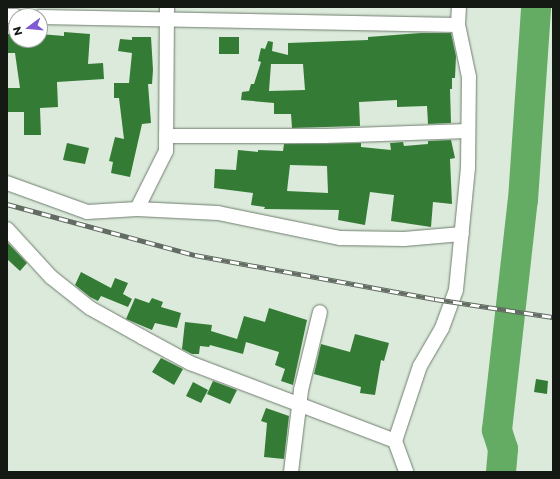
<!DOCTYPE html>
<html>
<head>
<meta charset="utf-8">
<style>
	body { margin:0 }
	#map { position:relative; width:560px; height:479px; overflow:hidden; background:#dbeadb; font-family:Montserrat,sans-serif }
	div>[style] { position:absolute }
	.river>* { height:30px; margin:-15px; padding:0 15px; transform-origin:15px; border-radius:15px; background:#64ab64 }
	.building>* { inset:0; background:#347c36 }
	.roads { filter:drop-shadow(0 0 1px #707d6f) drop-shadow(0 0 1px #707d6f) }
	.street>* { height:14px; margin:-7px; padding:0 7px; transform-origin:7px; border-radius:7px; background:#fff }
	.rail>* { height:4.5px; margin-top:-2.25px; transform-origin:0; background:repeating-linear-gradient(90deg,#fff 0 9px,#636c63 0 18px); box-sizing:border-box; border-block:1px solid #636c63 }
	span { translate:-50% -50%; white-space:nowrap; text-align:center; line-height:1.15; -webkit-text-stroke:3.5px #fff; paint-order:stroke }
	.frame { position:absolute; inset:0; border:8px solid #141914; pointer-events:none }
	.north { position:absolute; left:8px; top:8px; width:40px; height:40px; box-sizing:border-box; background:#fff; border:1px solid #a1a3a1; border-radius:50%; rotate:254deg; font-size:11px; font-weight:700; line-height:16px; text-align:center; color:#141914 }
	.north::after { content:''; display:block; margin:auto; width:14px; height:18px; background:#7f5ad4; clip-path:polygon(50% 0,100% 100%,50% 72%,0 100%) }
</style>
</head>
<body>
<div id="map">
	<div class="river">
		<div style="left:501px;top:472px;width:23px;rotate:-85deg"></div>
		<div style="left:503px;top:449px;width:20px;rotate:-108deg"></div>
		<div style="left:497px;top:430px;width:231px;rotate:-83.6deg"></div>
		<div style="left:523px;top:200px;width:193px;rotate:-86.1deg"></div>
	</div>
	<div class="building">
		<div style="clip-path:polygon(64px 32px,90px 34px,88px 64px,103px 63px,104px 79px,57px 82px,58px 107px,40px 108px,41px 135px,24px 135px,24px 112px,8px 112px,8px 88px,20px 88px,15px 53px,7px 53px,7px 34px,16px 34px,16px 40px,40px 40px,40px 34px,64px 36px)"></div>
		<div style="clip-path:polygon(evenodd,421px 33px,451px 33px,456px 56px,455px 78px,452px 78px,452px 89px,450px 89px,451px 123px,428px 124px,427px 106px,397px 107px,397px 100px,359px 102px,360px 126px,292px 128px,291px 114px,274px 114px,274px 103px,241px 100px,242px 92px,249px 91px,251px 84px,254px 84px,261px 62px,258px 61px,261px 48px,265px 49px,268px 41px,273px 42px,272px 51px,288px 55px,288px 43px,368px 40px,368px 37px,421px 33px,271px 64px,303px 64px,305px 90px,269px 91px,271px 64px)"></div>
		<div style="clip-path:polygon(132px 37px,151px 37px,153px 70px,152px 84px,148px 84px,151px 123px,142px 124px,130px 177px,111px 173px,113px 162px,109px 161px,115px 137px,124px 139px,119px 98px,114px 98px,114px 83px,129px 83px,132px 53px,118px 51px,120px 39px,132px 40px)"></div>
		<div style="clip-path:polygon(219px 37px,239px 37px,239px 54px,219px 54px)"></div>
		<div style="clip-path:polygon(evenodd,451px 140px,455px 158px,450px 159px,452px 204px,433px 202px,431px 227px,391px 221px,394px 195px,370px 192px,365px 225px,338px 220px,339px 210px,264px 209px,265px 207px,251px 205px,253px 193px,214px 188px,215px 169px,236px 170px,238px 150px,258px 152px,258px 150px,283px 151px,284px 144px,361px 143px,361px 147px,391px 150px,390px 143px,403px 142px,404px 146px,428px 144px,428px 141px,451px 140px,290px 165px,327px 166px,328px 193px,287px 191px,290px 165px)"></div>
		<div style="clip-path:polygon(67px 143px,89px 148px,85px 164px,63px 160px)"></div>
		<div style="clip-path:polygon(7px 242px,27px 263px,20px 271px,7px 259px)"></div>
		<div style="clip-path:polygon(81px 272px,111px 288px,115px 278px,128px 283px,123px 294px,132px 299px,128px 307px,101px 296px,98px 301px,90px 297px,75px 285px)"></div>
		<div style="clip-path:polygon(135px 298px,149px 303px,152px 298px,163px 302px,161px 307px,181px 313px,177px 328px,155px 323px,152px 330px,126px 319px)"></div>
		<div style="clip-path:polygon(269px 308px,307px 320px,293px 385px,281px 381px,285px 369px,275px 365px,279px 352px,246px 342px,243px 354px,210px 345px,209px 347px,200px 346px,199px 354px,192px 354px,182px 349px,185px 322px,212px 325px,211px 331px,237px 339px,244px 316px,265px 322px)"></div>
		<div style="clip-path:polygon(355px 334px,389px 343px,384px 361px,381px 360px,375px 395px,360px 393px,361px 387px,314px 374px,321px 344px,350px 352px)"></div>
		<div style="clip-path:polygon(161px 358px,183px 369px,174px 385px,152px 372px)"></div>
		<div style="clip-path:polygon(536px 379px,548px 381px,547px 394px,534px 392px)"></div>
		<div style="clip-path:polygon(213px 381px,237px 390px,230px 404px,207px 394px)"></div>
		<div style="clip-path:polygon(193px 382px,208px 390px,201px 403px,186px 396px)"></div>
		<div style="clip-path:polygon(266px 408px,289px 416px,284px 459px,264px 457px,267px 423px,261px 421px)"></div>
	</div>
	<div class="roads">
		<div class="street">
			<div style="left:7px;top:16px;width:9px"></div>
			<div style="left:40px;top:17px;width:418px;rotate:1.1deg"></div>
			<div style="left:166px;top:136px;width:159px"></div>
			<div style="left:325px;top:136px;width:143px;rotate:-2deg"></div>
			<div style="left:7px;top:183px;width:85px;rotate:19.9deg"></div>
			<div style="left:87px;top:212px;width:50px;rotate:-3.4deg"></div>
			<div style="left:137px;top:209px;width:65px;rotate:-63.4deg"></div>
			<div style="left:166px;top:151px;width:144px;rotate:-89.6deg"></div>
			<div style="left:137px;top:209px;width:81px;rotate:2.8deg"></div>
			<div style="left:218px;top:213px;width:125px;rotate:11.6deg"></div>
			<div style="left:340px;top:238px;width:64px;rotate:0.9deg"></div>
			<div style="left:404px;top:239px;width:58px;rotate:-4.9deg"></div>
			<div style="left:7px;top:229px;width:65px;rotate:47.5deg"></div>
			<div style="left:51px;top:277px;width:50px;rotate:38.5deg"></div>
			<div style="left:90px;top:308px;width:60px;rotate:29.1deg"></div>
			<div style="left:142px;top:337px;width:55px;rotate:28.4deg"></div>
			<div style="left:190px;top:363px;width:219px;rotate:20.8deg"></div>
			<div style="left:395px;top:441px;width:79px;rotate:-71.6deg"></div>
			<div style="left:420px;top:366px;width:44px;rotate:-59.9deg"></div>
			<div style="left:442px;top:328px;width:40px;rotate:-69.8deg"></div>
			<div style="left:456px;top:290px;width:123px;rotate:-84.4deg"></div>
			<div style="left:468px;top:168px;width:91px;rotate:-89.4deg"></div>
			<div style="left:469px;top:77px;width:53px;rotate:-101.9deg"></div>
			<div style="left:458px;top:25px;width:18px;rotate:-87deg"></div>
			<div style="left:395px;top:441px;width:33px;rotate:70deg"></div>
			<div style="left:291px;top:472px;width:83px;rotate:-83deg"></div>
			<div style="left:301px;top:390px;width:80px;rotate:-76.3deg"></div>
		</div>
	</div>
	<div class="rail">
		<div style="left:7px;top:204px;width:195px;rotate:15.2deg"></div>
		<div style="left:195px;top:255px;width:244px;rotate:10.4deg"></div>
		<div style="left:435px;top:299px;width:119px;rotate:8.7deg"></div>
	</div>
	<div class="frame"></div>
	<div class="north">N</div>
</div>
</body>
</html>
